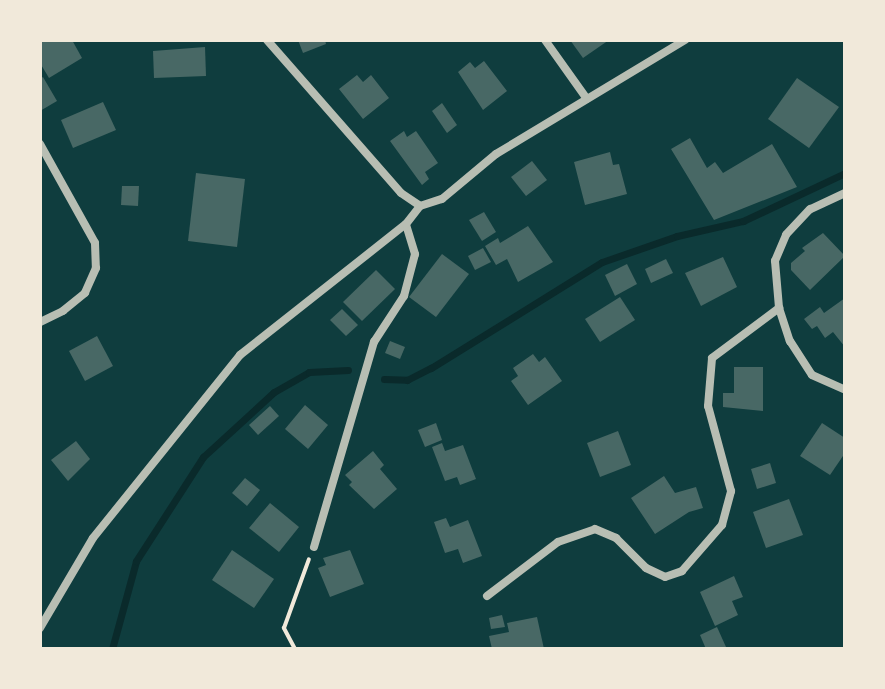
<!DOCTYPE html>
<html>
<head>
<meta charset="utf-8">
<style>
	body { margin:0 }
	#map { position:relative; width:885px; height:689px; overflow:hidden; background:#0f3d3e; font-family:"DejaVu Sans",sans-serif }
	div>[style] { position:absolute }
	.stream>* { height:7px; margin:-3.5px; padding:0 3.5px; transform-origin:3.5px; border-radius:3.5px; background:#0a2a2b }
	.building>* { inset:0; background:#486865 }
	.path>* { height:4px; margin:-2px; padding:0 2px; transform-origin:2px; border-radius:2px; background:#f1e9da }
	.minor>* { height:8px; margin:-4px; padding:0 4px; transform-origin:4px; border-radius:4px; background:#b8beb3 }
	span { translate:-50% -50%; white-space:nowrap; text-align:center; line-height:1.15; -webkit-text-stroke:8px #f1e9da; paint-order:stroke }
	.frame { position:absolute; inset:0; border:42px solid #f1e9da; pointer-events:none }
</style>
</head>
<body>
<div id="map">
	<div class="stream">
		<div style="left:384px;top:379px;width:23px;rotate:2deg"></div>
		<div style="left:407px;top:380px;width:27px;rotate:-27deg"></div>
		<div style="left:431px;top:368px;width:201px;rotate:-31.8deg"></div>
		<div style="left:602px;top:262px;width:79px;rotate:-19.1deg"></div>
		<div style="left:677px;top:236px;width:68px;rotate:-12.8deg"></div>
		<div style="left:743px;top:221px;width:113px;rotate:-25.2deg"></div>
		<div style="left:112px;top:649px;width:91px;rotate:-74.7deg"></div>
		<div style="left:136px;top:561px;width:124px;rotate:-57.2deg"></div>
		<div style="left:203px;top:457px;width:96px;rotate:-42.5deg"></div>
		<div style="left:274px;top:392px;width:40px;rotate:-29.7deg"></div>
		<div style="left:309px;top:372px;width:39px;rotate:-3deg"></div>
	</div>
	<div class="building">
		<div style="clip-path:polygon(40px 40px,72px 40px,82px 58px,49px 78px,40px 63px)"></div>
		<div style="clip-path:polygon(298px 40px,325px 40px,326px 44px,303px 53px)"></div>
		<div style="clip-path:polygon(570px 40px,609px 40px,583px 58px)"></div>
		<div style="clip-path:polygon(205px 47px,206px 76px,154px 78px,153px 51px)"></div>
		<div style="clip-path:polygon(484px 61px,507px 91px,483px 110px,458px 72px,470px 62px,475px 68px)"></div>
		<div style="clip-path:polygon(357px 75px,363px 82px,371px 75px,389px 98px,363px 119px,339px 89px)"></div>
		<div style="clip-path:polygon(43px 77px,57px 101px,40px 111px,40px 79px)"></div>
		<div style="clip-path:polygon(797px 78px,839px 107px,809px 148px,768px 119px)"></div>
		<div style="clip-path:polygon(103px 102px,116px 130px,73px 148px,61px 120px)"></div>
		<div style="clip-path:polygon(442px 103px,457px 125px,447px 133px,432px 111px)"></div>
		<div style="clip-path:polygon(404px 131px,407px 137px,416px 131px,438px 163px,425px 172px,429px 179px,422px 185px,390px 141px)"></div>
		<div style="clip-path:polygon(690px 138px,707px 168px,715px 162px,723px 173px,772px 144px,797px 187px,714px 220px,671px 149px)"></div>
		<div style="clip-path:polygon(610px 152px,613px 165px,619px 164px,627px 194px,585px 205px,574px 162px)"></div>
		<div style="clip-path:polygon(532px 161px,547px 180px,526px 196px,511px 177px)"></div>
		<div style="clip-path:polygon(196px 173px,245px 179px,237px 247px,188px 241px)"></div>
		<div style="clip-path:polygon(122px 186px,139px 186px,138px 206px,121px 205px)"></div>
		<div style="clip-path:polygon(484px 212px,496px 232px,482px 241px,469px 220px)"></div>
		<div style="clip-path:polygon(528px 226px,553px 262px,518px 282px,507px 259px,496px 265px,485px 246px,498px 238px,500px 243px)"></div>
		<div style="clip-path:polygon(823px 233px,845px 256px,810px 290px,791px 270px,791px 263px,805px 251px,802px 248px)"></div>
		<div style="clip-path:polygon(483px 248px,491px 262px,475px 270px,468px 256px)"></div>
		<div style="clip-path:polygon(442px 254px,469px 274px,436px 317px,409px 297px)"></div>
		<div style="clip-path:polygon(723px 257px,737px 287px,701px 306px,685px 273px)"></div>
		<div style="clip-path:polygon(666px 259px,673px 273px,651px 283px,645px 269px)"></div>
		<div style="clip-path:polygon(627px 264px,637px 284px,615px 296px,605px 275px)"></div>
		<div style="clip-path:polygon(376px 270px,395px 289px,362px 321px,343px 302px)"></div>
		<div style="clip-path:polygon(620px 297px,635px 320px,600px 342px,585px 319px)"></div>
		<div style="clip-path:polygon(845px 298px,845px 347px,833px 332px,825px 338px,817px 326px,812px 329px,804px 319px,820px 307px,824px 313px)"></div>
		<div style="clip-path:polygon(342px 309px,358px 325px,346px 336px,330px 320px)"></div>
		<div style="clip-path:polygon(97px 336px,113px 366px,85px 381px,69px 351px)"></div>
		<div style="clip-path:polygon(390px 341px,405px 347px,400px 359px,385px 353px)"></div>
		<div style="clip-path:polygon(533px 354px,539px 362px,545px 357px,562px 381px,528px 405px,511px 381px,518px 376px,513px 368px)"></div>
		<div style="clip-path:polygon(734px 367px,763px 367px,763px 411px,723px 407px,723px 393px,734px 393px)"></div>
		<div style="clip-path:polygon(305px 405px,328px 425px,308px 449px,285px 429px)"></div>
		<div style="clip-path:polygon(270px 406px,279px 416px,258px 435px,249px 425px)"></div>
		<div style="clip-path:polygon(436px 423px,442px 440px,425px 447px,418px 430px)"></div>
		<div style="clip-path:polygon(822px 423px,845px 438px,845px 453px,830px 475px,800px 456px)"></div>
		<div style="clip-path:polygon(618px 431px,631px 465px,600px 477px,587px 443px)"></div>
		<div style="clip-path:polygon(76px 441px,90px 459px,68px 481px,51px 460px)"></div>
		<div style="clip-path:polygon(442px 443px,445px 451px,463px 445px,476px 479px,460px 485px,457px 477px,445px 481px,432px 447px)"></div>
		<div style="clip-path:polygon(373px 451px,384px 465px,380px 469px,397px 489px,374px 509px,349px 485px,352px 482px,345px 475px)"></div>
		<div style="clip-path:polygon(770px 463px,776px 483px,757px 489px,751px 469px)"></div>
		<div style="clip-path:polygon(664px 476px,675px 493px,696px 487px,703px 508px,689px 512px,655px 534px,631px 498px)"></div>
		<div style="clip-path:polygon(245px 478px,260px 490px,247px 506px,232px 493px)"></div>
		<div style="clip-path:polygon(789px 499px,803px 535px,766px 548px,753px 512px)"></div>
		<div style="clip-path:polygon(270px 503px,299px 527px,279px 552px,249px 528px)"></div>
		<div style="clip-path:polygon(446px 518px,450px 527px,468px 520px,482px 556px,463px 563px,458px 549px,445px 553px,434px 522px)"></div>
		<div style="clip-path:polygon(232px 550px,274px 579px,254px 608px,212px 580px)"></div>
		<div style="clip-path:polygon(350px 550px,364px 584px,330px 597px,318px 568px,326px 565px,323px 558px)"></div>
		<div style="clip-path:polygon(734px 576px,743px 597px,732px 601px,738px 615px,715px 626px,700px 592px)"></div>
		<div style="clip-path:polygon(502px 615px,505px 627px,491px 629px,489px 618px)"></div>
		<div style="clip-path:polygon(537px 617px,544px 649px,492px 649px,489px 636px,509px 632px,507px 623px)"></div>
		<div style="clip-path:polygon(717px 627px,726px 647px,706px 649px,700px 635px)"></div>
	</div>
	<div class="path">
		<div style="left:295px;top:649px;width:24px;rotate:-118deg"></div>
		<div style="left:284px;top:628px;width:73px;rotate:-70.1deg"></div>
	</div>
	<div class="minor">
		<div style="left:267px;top:40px;width:203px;rotate:48.8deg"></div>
		<div style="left:401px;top:193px;width:23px;rotate:34deg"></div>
		<div style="left:545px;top:40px;width:72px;rotate:54.6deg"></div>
		<div style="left:40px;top:144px;width:113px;rotate:60.9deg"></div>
		<div style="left:95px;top:243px;width:25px;rotate:88deg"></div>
		<div style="left:96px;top:268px;width:27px;rotate:114deg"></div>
		<div style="left:85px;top:293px;width:28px;rotate:141deg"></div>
		<div style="left:63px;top:311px;width:25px;rotate:154deg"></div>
		<div style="left:845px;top:193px;width:38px;rotate:155deg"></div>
		<div style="left:810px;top:209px;width:35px;rotate:133deg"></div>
		<div style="left:786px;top:235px;width:28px;rotate:113deg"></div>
		<div style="left:775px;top:261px;width:47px;rotate:85.1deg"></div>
		<div style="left:779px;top:308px;width:35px;rotate:72deg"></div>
		<div style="left:790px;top:341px;width:40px;rotate:57.1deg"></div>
		<div style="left:812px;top:375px;width:36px;rotate:24deg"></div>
		<div style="left:314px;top:547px;width:214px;rotate:-73.7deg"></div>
		<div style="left:374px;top:342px;width:55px;rotate:-56.9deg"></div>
		<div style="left:404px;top:296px;width:43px;rotate:-75.3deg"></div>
		<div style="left:415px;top:254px;width:31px;rotate:-107deg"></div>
		<div style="left:487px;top:596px;width:89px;rotate:-37.3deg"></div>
		<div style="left:558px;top:542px;width:39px;rotate:-19deg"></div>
		<div style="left:595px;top:529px;width:23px;rotate:23deg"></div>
		<div style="left:616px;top:538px;width:42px;rotate:45deg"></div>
		<div style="left:646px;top:568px;width:21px;rotate:25deg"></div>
		<div style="left:665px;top:577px;width:18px;rotate:-19deg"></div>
		<div style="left:682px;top:571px;width:61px;rotate:-49deg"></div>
		<div style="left:722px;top:525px;width:35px;rotate:-75deg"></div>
		<div style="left:731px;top:491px;width:88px;rotate:-105.1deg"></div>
		<div style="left:708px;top:406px;width:48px;rotate:-85.2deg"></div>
		<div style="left:712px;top:358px;width:84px;rotate:-36.7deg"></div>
		<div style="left:40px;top:628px;width:104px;rotate:-59.5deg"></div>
		<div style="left:93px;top:538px;width:235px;rotate:-51.2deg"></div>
		<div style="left:240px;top:355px;width:211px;rotate:-38.3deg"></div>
		<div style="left:406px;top:224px;width:23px;rotate:-52deg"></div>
		<div style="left:420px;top:206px;width:23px;rotate:-18deg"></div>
		<div style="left:442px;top:199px;width:70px;rotate:-39.8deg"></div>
		<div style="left:496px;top:154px;width:221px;rotate:-31.1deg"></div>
	</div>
	<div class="frame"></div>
</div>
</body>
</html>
